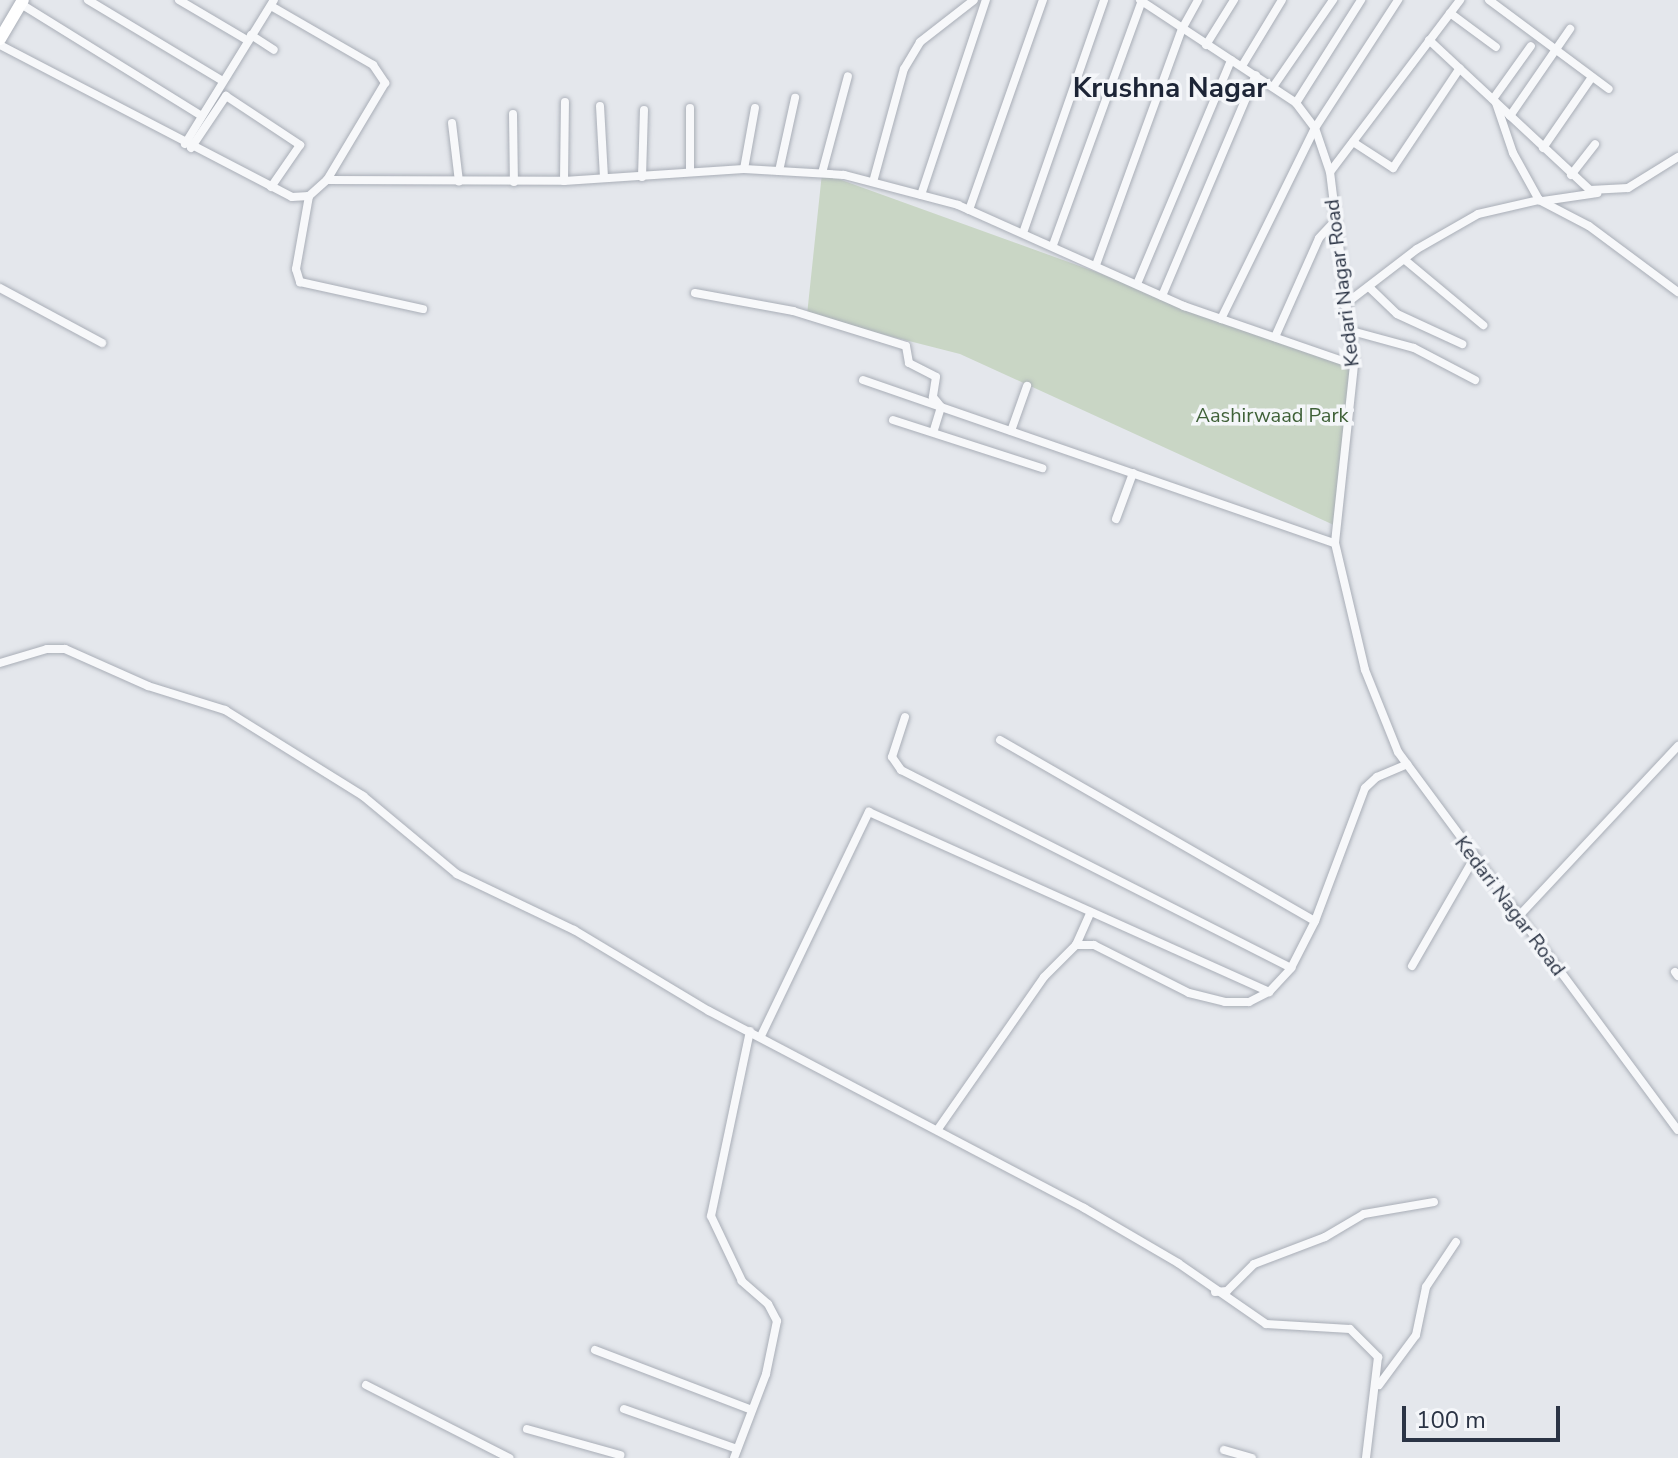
<!DOCTYPE html>
<html>
<head>
<meta charset="utf-8">
<style>
	body { margin:0 }
	#map { position:relative; width:1678px; height:1458px; overflow:hidden; background:#e4e7ec; font-family:"Nunito Sans",sans-serif }
	div>[style] { position:absolute }
	.green>* { inset:0; background:#c9d6c5 }
	.roads { filter:drop-shadow(0 0 2px #a9aeb7) drop-shadow(0 0 2px #a9aeb7) }
	.minor>* { height:8px; margin:-4px; padding:0 4px; transform-origin:4px; border-radius:4px; background:#f7f8fa }
	.secondary>* { height:12px; margin:-6px; padding:0 6px; transform-origin:6px; border-radius:6px; background:#fff }
	span { translate:-50% -50%; white-space:nowrap; text-align:center; line-height:1.15; -webkit-text-stroke:7px #f4f6f9; paint-order:stroke }
	.street-label { font-size:20px; color:#2b3445 }
	.park-label { font-size:20px; color:#3f6138 }
	.district-label { font-size:28px; color:#1d2536; font-weight:700 }
	.scale { position:absolute; left:1402px; top:1406px; width:158px; height:36px; box-sizing:border-box; border:4px solid #2b3445; border-top:0; padding-left:10px; font-size:24px; line-height:28px; white-space:nowrap; color:#2b3445; -webkit-text-stroke:6px #f4f6f9; paint-order:stroke }
</style>
</head>
<body>
<div id="map">
	<div class="green">
		<div style="clip-path:polygon(822px 173px,1354px 365px,1336px 526px,960px 354px,807px 315px)"></div>
	</div>
	<div class="roads">
		<div class="minor">
			<div style="left:88px;top:0;width:155px;rotate:31deg"></div>
			<div style="left:179px;top:0;width:79px;rotate:30.5deg"></div>
			<div style="left:1140px;top:0;width:187px;rotate:33.4deg"></div>
			<div style="left:1296px;top:103px;width:31px;rotate:53deg"></div>
			<div style="left:1315px;top:128px;width:46px;rotate:71.2deg"></div>
			<div style="left:1330px;top:172px;width:194px;rotate:82.9deg"></div>
			<div style="left:1354px;top:365px;width:179px;rotate:96.1deg"></div>
			<div style="left:1335px;top:543px;width:130px;rotate:76.7deg"></div>
			<div style="left:1365px;top:670px;width:88px;rotate:68.1deg"></div>
			<div style="left:1398px;top:752px;width:470px;rotate:53.5deg"></div>
			<div style="left:1489px;top:0;width:149px;rotate:36.6deg"></div>
			<div style="left:21px;top:4px;width:211px;rotate:31.8deg"></div>
			<div style="left:271px;top:6px;width:118px;rotate:30deg"></div>
			<div style="left:373px;top:65px;width:22px;rotate:56deg"></div>
			<div style="left:385px;top:83px;width:113px;rotate:120.9deg"></div>
			<div style="left:1450px;top:13px;width:57px;rotate:36.5deg"></div>
			<div style="left:251px;top:35px;width:27px;rotate:33deg"></div>
			<div style="left:1429px;top:40px;width:220px;rotate:43deg"></div>
			<div style="left:1590px;top:190px;width:38px;rotate:-3deg"></div>
			<div style="left:1628px;top:188px;width:59px;rotate:-31.8deg"></div>
			<div style="left:0;top:45px;width:329px;rotate:27.5deg"></div>
			<div style="left:292px;top:197px;width:17px;rotate:-3deg"></div>
			<div style="left:309px;top:196px;width:24px;rotate:-42deg"></div>
			<div style="left:327px;top:180px;width:237px;rotate:0.2deg"></div>
			<div style="left:564px;top:181px;width:180px;rotate:-3.8deg"></div>
			<div style="left:744px;top:169px;width:100px;rotate:3.4deg"></div>
			<div style="left:844px;top:175px;width:118px;rotate:14.7deg"></div>
			<div style="left:958px;top:205px;width:248px;rotate:24.1deg"></div>
			<div style="left:1184px;top:306px;width:180px;rotate:19.1deg"></div>
			<div style="left:1206px;top:45px;width:53px;rotate:-58.1deg"></div>
			<div style="left:1242px;top:66px;width:77px;rotate:-58.8deg"></div>
			<div style="left:1273px;top:87px;width:106px;rotate:-55.4deg"></div>
			<div style="left:1493px;top:99px;width:65px;rotate:-54.4deg"></div>
			<div style="left:1296px;top:103px;width:122px;rotate:-57.7deg"></div>
			<div style="left:1496px;top:103px;width:53px;rotate:71.2deg"></div>
			<div style="left:1513px;top:153px;width:54px;rotate:61deg"></div>
			<div style="left:600px;top:106px;width:72px;rotate:86.8deg"></div>
			<div style="left:690px;top:108px;width:64px;rotate:90deg"></div>
			<div style="left:513px;top:114px;width:68px;rotate:89.2deg"></div>
			<div style="left:1510px;top:116px;width:106px;rotate:-55.4deg"></div>
			<div style="left:452px;top:123px;width:59px;rotate:83.2deg"></div>
			<div style="left:1353px;top:142px;width:48px;rotate:33deg"></div>
			<div style="left:1393px;top:168px;width:120px;rotate:-56.2deg"></div>
			<div style="left:185px;top:144px;width:169px;rotate:-58.3deg"></div>
			<div style="left:191px;top:148px;width:63px;rotate:-56.1deg"></div>
			<div style="left:226px;top:96px;width:89px;rotate:33.5deg"></div>
			<div style="left:300px;top:145px;width:51px;rotate:124.6deg"></div>
			<div style="left:1543px;top:148px;width:86px;rotate:-55.4deg"></div>
			<div style="left:744px;top:169px;width:62px;rotate:-79.8deg"></div>
			<div style="left:779px;top:171px;width:75px;rotate:-77.6deg"></div>
			<div style="left:1330px;top:172px;width:216px;rotate:-52.9deg"></div>
			<div style="left:822px;top:173px;width:100px;rotate:-75deg"></div>
			<div style="left:1571px;top:175px;width:39px;rotate:-52deg"></div>
			<div style="left:642px;top:177px;width:67px;rotate:-88.3deg"></div>
			<div style="left:564px;top:181px;width:79px;rotate:-89.3deg"></div>
			<div style="left:873px;top:182px;width:117px;rotate:-74.7deg"></div>
			<div style="left:904px;top:69px;width:31px;rotate:-59deg"></div>
			<div style="left:920px;top:42px;width:68px;rotate:-37.9deg"></div>
			<div style="left:921px;top:195px;width:206px;rotate:-71.6deg"></div>
			<div style="left:309px;top:196px;width:74px;rotate:100.1deg"></div>
			<div style="left:296px;top:269px;width:14px;rotate:73deg"></div>
			<div style="left:300px;top:282px;width:126px;rotate:12.4deg"></div>
			<div style="left:1543px;top:201px;width:55px;rotate:-8.4deg"></div>
			<div style="left:969px;top:210px;width:223px;rotate:-70.6deg"></div>
			<div style="left:1023px;top:233px;width:247px;rotate:-70.8deg"></div>
			<div style="left:1053px;top:245px;width:260px;rotate:-70deg"></div>
			<div style="left:1405px;top:260px;width:102px;rotate:39.8deg"></div>
			<div style="left:1096px;top:265px;width:251px;rotate:-70deg"></div>
			<div style="left:1182px;top:29px;width:33px;rotate:-61deg"></div>
			<div style="left:1137px;top:284px;width:243px;rotate:-67.2deg"></div>
			<div style="left:0;top:288px;width:116px;rotate:28.3deg"></div>
			<div style="left:1370px;top:288px;width:37px;rotate:44deg"></div>
			<div style="left:1397px;top:314px;width:72px;rotate:24.8deg"></div>
			<div style="left:695px;top:293px;width:100px;rotate:10.4deg"></div>
			<div style="left:793px;top:311px;width:118px;rotate:17.2deg"></div>
			<div style="left:906px;top:346px;width:17px;rotate:80deg"></div>
			<div style="left:909px;top:363px;width:30px;rotate:27deg"></div>
			<div style="left:936px;top:377px;width:20px;rotate:99deg"></div>
			<div style="left:933px;top:397px;width:13px;rotate:51deg"></div>
			<div style="left:941px;top:407px;width:24px;rotate:107deg"></div>
			<div style="left:1162px;top:296px;width:240px;rotate:-67deg"></div>
			<div style="left:1344px;top:305px;width:92px;rotate:-37.5deg"></div>
			<div style="left:1417px;top:249px;width:70px;rotate:-29.8deg"></div>
			<div style="left:1478px;top:214px;width:63px;rotate:-12.9deg"></div>
			<div style="left:1539px;top:200px;width:56px;rotate:27.5deg"></div>
			<div style="left:1589px;top:226px;width:111px;rotate:36.6deg"></div>
			<div style="left:1221px;top:319px;width:213px;rotate:-63.8deg"></div>
			<div style="left:1315px;top:128px;width:153px;rotate:-57deg"></div>
			<div style="left:1348px;top:330px;width:68px;rotate:15.3deg"></div>
			<div style="left:1414px;top:348px;width:69px;rotate:27.7deg"></div>
			<div style="left:1275px;top:337px;width:108px;rotate:-66deg"></div>
			<div style="left:1319px;top:238px;width:21px;rotate:-47deg"></div>
			<div style="left:863px;top:380px;width:499px;rotate:19.1deg"></div>
			<div style="left:893px;top:420px;width:157px;rotate:17.9deg"></div>
			<div style="left:1011px;top:431px;width:48px;rotate:-70.4deg"></div>
			<div style="left:1116px;top:519px;width:49px;rotate:-69.7deg"></div>
			<div style="left:0;top:663px;width:49px;rotate:-16.6deg"></div>
			<div style="left:47px;top:649px;width:18px"></div>
			<div style="left:65px;top:649px;width:91px;rotate:24deg"></div>
			<div style="left:148px;top:686px;width:81px;rotate:17.3deg"></div>
			<div style="left:225px;top:710px;width:163px;rotate:31.9deg"></div>
			<div style="left:363px;top:796px;width:122px;rotate:39.7deg"></div>
			<div style="left:457px;top:874px;width:130px;rotate:25.6deg"></div>
			<div style="left:574px;top:930px;width:157px;rotate:31deg"></div>
			<div style="left:709px;top:1011px;width:424px;rotate:27.7deg"></div>
			<div style="left:1084px;top:1208px;width:109px;rotate:30.3deg"></div>
			<div style="left:1178px;top:1263px;width:107px;rotate:34.7deg"></div>
			<div style="left:1266px;top:1324px;width:84px;rotate:3.4deg"></div>
			<div style="left:1350px;top:1329px;width:40px;rotate:45deg"></div>
			<div style="left:1378px;top:1357px;width:102px;rotate:96.8deg"></div>
			<div style="left:905px;top:717px;width:42px;rotate:108deg"></div>
			<div style="left:892px;top:757px;width:16px;rotate:55deg"></div>
			<div style="left:901px;top:770px;width:437px;rotate:26.9deg"></div>
			<div style="left:1000px;top:740px;width:363px;rotate:29.9deg"></div>
			<div style="left:1517px;top:918px;width:236px;rotate:-46.9deg"></div>
			<div style="left:1076px;top:945px;width:36px;rotate:-66deg"></div>
			<div style="left:1412px;top:966px;width:125px;rotate:-60.1deg"></div>
			<div style="left:1675px;top:972px;width:5px;rotate:53deg"></div>
			<div style="left:761px;top:1036px;width:249px;rotate:-64.3deg"></div>
			<div style="left:869px;top:812px;width:439px;rotate:24.2deg"></div>
			<div style="left:938px;top:1129px;width:185px;rotate:-55.1deg"></div>
			<div style="left:1044px;top:977px;width:45px;rotate:-45deg"></div>
			<div style="left:1076px;top:945px;width:18px"></div>
			<div style="left:1094px;top:945px;width:106px;rotate:26.8deg"></div>
			<div style="left:1189px;top:993px;width:37px;rotate:14deg"></div>
			<div style="left:1225px;top:1002px;width:24px"></div>
			<div style="left:1249px;top:1002px;width:22px;rotate:-27deg"></div>
			<div style="left:1269px;top:992px;width:33px;rotate:-47deg"></div>
			<div style="left:1291px;top:968px;width:53px;rotate:-62.9deg"></div>
			<div style="left:1315px;top:921px;width:142px;rotate:-69.4deg"></div>
			<div style="left:1365px;top:788px;width:16px;rotate:-43deg"></div>
			<div style="left:1377px;top:777px;width:33px;rotate:-23deg"></div>
			<div style="left:1215px;top:1292px;width:12px;rotate:-5deg"></div>
			<div style="left:1227px;top:1291px;width:38px;rotate:-45deg"></div>
			<div style="left:1254px;top:1264px;width:76px;rotate:-20.8deg"></div>
			<div style="left:1325px;top:1237px;width:45px;rotate:-30.5deg"></div>
			<div style="left:1364px;top:1214px;width:71px;rotate:-9.7deg"></div>
			<div style="left:595px;top:1350px;width:168px;rotate:20.9deg"></div>
			<div style="left:366px;top:1385px;width:161px;rotate:27deg"></div>
			<div style="left:1379px;top:1385px;width:62px;rotate:-53.5deg"></div>
			<div style="left:1416px;top:1335px;width:49px;rotate:-78.2deg"></div>
			<div style="left:1426px;top:1287px;width:54px;rotate:-56.3deg"></div>
			<div style="left:624px;top:1409px;width:120px;rotate:19.5deg"></div>
			<div style="left:527px;top:1429px;width:97px;rotate:15.6deg"></div>
			<div style="left:1224px;top:1450px;width:29px;rotate:16deg"></div>
			<div style="left:734px;top:1458px;width:90px;rotate:-69.1deg"></div>
			<div style="left:766px;top:1374px;width:54px;rotate:-78.3deg"></div>
			<div style="left:777px;top:1321px;width:19px;rotate:-118deg"></div>
			<div style="left:768px;top:1304px;width:35px;rotate:-139deg"></div>
			<div style="left:742px;top:1281px;width:72px;rotate:-115.5deg"></div>
			<div style="left:711px;top:1216px;width:189px;rotate:-78.1deg"></div>
		</div>
		<div class="secondary">
			<div style="left:0;top:39px;width:45px;rotate:-59.5deg"></div>
		</div>
	</div>
	<div class="street-label">
		<span style="left:1342px;top:283px;rotate:-97deg">Kedari Nagar Road</span>
		<span style="left:1510px;top:906px;rotate:53deg">Kedari Nagar Road</span>
	</div>
	<div class="park-label">
		<span style="left:1272px;top:415px">Aashirwaad Park</span>
	</div>
	<div class="district-label">
		<span style="left:1170px;top:88px">Krushna Nagar</span>
	</div>
	<div class="scale">100 m</div>
</div>
</body>
</html>
